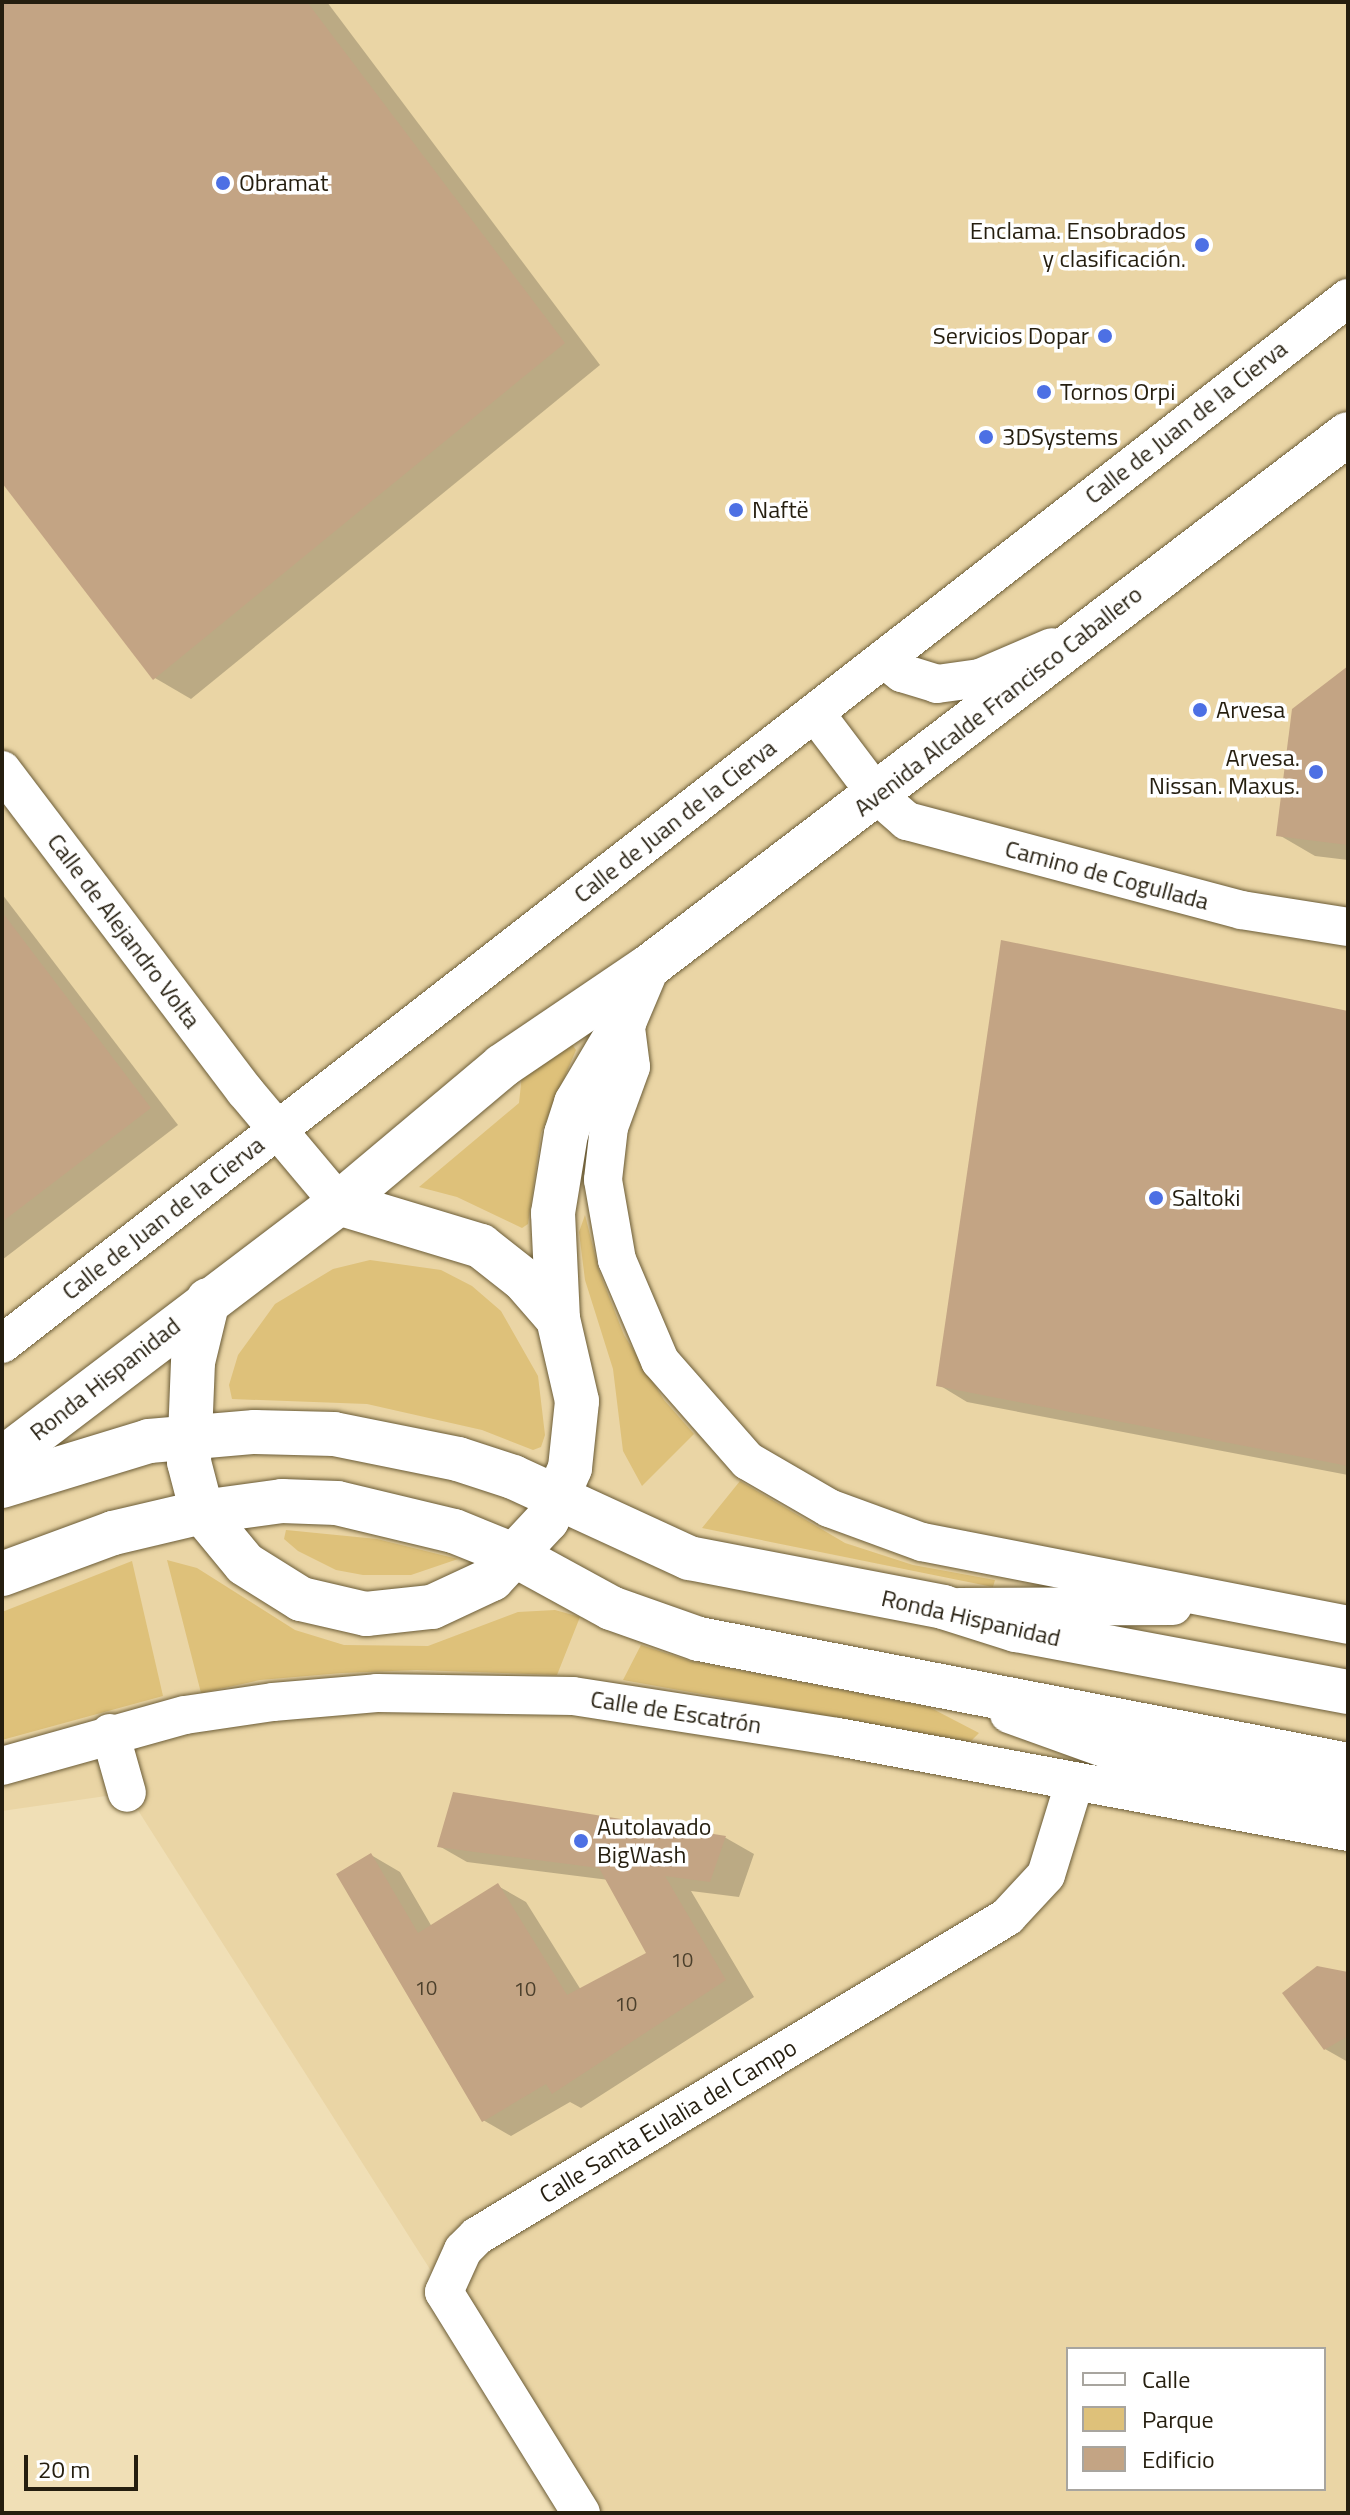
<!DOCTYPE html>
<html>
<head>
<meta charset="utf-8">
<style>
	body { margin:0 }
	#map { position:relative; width:1350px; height:2515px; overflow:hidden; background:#f0dfb6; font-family:"Titillium Web",sans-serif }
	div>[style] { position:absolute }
	.built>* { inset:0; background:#ead5a5 }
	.green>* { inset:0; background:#dec17a }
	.shadow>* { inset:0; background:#0003 }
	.building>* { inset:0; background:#c3a484 }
	.roads { filter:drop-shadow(0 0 2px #6b5c37) drop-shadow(0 0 2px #6b5c37) }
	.minor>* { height:38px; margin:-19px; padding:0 19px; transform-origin:19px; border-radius:19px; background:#fff }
	.major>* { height:44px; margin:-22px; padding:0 22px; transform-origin:22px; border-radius:22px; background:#fff }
	.highway>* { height:44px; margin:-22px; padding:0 22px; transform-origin:22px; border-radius:22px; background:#fff }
	.dots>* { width:22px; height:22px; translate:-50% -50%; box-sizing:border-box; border:4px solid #fff; border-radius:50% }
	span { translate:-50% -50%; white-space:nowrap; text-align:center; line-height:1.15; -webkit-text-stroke:7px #fff; paint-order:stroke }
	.number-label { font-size:20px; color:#4c402c }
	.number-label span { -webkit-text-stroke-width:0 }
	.poi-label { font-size:24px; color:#251e0f }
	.left { translate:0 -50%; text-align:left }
	.right { translate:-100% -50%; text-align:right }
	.street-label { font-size:24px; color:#251e0f }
	.frame { position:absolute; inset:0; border:4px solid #251e0f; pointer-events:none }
	.legend { position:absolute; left:1066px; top:2347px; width:260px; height:144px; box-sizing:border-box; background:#fff; border:2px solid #a8a59f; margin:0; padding:10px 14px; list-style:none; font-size:24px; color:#251e0f }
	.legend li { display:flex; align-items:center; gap:16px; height:40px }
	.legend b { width:40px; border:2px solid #a8a59f }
	.scale { position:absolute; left:24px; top:2455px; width:114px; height:36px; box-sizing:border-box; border:4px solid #251e0f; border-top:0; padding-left:10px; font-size:24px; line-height:28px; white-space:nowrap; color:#251e0f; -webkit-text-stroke:6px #fff; paint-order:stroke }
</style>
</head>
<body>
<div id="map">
	<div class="built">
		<div style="clip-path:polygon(evenodd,2px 2px,1348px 2px,1348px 2513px,585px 2513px,127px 1793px,2px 1811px,2px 2px,1068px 2349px,1324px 2349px,1324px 2489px,1068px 2489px,1068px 2349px)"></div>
	</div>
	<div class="green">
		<div style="clip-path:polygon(569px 1040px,576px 1050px,541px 1133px,528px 1224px,522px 1228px,457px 1197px,419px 1187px,519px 1103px,522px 1075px)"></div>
		<div style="clip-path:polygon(585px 1215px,599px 1271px,624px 1335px,664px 1400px,694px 1434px,642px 1486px,623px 1451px,613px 1369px,585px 1280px,579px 1232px)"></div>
		<div style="clip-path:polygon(370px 1260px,441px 1270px,472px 1286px,501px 1311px,538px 1376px,545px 1435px,541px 1447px,533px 1450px,482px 1430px,367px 1404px,232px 1399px,229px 1385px,238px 1355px,275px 1304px,333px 1269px)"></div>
		<div style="clip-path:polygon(740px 1481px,845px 1543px,913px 1565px,995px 1580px,993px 1587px,702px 1528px)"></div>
		<div style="clip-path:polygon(286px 1530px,377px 1539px,458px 1559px,411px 1575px,363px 1575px,336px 1570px,298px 1551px,284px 1539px)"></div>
		<div style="clip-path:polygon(167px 1560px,197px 1568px,295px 1630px,344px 1645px,428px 1646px,518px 1612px,555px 1610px,580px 1617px,557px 1675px,417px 1670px,342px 1673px,260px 1680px,201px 1693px)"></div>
		<div style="clip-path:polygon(132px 1561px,163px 1696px,2px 1740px,2px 1612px)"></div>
		<div style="clip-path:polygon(641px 1645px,690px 1661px,929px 1707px,979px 1733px,970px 1742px,623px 1680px)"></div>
	</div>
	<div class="shadow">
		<div style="clip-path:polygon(2px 2px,327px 2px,600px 365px,191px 699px,155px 678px,2px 480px)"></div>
		<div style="clip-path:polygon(1348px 668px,1348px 860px,1315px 856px,1279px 835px)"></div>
		<div style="clip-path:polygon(2px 894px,178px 1125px,2px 1260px)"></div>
		<div style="clip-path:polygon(1348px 1013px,1348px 1475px,967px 1402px,939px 1385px)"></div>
		<div style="clip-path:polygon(454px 1794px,726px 1838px,754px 1854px,739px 1897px,691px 1891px,754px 1997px,581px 2108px,570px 2102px,511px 2136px,483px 2120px,371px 1855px,400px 1872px,432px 1927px,498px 1886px,526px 1902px,581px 1990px,649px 1954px,609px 1880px,467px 1862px,439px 1846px)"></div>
		<div style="clip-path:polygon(1348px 1975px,1348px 2062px,1325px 2049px)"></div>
	</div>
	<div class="building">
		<div style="clip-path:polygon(2px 2px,307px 2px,565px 343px,153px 680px,2px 483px)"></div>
		<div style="clip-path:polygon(1348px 666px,1348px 845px,1276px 836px,1292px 709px)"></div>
		<div style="clip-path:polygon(2px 912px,151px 1108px,2px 1222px)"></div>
		<div style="clip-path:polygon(1001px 940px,1348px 1011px,1348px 1466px,936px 1386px)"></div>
		<div style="clip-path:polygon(453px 1792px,726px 1836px,710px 1882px,665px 1876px,726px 1980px,552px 2094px,546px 2084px,482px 2122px,336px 1874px,371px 1853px,418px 1933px,498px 1883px,567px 1995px,646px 1953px,599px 1868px,437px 1847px)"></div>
		<div style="clip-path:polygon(1317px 1966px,1348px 1972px,1348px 2036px,1324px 2050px,1282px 1993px)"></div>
	</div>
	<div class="roads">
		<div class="minor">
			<div style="left:884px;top:659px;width:23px;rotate:38deg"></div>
			<div style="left:902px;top:673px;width:37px;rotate:17deg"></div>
			<div style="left:937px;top:684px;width:43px;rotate:-7.9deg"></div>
			<div style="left:980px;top:678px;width:78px;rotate:-23.3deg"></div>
			<div style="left:815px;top:713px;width:103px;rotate:52.9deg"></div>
			<div style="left:877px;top:795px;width:40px;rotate:41deg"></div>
			<div style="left:907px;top:821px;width:346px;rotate:14.9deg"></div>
			<div style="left:1241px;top:910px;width:108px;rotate:9deg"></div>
			<div style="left:2px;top:770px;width:403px;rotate:52.9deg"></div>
			<div style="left:245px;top:1091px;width:146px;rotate:50deg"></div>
			<div style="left:625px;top:1020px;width:47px;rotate:82.7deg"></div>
			<div style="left:631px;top:1067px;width:64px;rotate:110.1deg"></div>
			<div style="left:609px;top:1127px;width:53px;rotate:96.5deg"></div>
			<div style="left:603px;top:1180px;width:81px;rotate:80.1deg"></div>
			<div style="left:617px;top:1260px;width:110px;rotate:66.9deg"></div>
			<div style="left:660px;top:1361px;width:133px;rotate:48.7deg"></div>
			<div style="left:748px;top:1461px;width:94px;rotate:30.1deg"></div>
			<div style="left:829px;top:1508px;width:99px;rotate:20.1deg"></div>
			<div style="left:922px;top:1542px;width:434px;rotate:11deg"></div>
			<div style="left:2px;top:1344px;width:1705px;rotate:-37.85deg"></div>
			<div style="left:959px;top:1607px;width:214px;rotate:-0.3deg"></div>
			<div style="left:1009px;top:1714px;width:141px;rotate:19.8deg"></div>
			<div style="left:1142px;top:1762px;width:210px;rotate:10.7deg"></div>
			<div style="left:110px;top:1733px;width:62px;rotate:74.2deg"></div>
			<div style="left:2px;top:1766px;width:190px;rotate:-15.6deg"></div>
			<div style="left:185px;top:1715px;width:89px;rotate:-8.4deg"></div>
			<div style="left:273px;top:1702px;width:104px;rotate:-4.9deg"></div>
			<div style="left:377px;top:1693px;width:196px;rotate:0.9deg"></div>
			<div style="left:573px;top:1696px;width:268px;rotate:8.8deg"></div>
			<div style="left:838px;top:1737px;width:519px;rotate:10.55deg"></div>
			<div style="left:581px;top:2513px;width:260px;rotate:-121.8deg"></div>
			<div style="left:444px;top:2292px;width:46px;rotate:-65.7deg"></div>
			<div style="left:463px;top:2250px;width:20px;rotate:-45deg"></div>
			<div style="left:477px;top:2236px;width:619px;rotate:-31.04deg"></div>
			<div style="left:1007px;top:1917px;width:57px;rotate:-47.1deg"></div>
			<div style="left:1046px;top:1875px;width:95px;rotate:-72.9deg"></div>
		</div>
		<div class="major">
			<div style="left:208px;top:1300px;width:64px;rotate:103.6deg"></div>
			<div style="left:193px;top:1362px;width:100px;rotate:92.3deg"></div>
			<div style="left:189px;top:1462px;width:52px;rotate:75.4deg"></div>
			<div style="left:202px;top:1512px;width:67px;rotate:50.4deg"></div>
			<div style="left:245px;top:1564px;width:66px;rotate:32deg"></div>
			<div style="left:301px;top:1599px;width:67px;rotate:13deg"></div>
			<div style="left:366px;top:1614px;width:66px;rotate:-6.1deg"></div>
			<div style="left:432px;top:1607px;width:66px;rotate:-25deg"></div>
			<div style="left:492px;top:1579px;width:81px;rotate:-47deg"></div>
			<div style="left:547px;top:1520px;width:57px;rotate:-66.1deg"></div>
			<div style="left:570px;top:1468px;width:67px;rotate:-84deg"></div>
			<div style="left:577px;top:1401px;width:84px;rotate:-103deg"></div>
			<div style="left:558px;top:1319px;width:52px;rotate:-131.1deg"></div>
			<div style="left:524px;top:1280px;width:55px;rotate:-141.7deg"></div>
			<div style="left:481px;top:1246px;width:148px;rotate:-163.2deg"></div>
			<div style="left:558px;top:1319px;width:106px;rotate:-92.7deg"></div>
			<div style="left:553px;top:1213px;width:80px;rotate:-80.7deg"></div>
			<div style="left:566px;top:1134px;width:33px;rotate:-72deg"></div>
			<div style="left:576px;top:1103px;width:96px;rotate:-59.4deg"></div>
			<div style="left:625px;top:1020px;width:56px;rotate:-67.1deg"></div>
			<div style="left:2px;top:1459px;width:423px;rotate:-37.2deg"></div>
			<div style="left:339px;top:1203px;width:213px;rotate:-40deg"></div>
			<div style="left:502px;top:1066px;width:175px;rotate:-34.1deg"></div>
			<div style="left:647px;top:968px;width:881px;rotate:-37.3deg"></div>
		</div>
		<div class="highway">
			<div style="left:2px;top:1486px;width:154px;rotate:-17deg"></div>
			<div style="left:149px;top:1441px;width:106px;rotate:-4.9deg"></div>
			<div style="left:255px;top:1432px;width:79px;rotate:1.5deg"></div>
			<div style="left:334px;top:1434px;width:126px;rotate:11.4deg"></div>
			<div style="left:458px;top:1459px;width:58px;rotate:18.1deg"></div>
			<div style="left:513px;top:1477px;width:194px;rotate:24.7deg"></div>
			<div style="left:689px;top:1558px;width:259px;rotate:10.9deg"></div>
			<div style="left:943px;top:1607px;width:77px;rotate:17.5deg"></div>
			<div style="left:1016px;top:1630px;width:338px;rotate:10.6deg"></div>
			<div style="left:2px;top:1574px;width:118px;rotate:-20.3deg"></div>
			<div style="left:113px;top:1533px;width:91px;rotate:-13.3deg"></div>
			<div style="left:202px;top:1512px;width:81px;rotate:-7.8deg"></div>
			<div style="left:282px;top:1501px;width:55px;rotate:2.1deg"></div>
			<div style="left:337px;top:1503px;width:120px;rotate:13.5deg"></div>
			<div style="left:454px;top:1531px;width:69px;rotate:22.1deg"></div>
			<div style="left:518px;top:1557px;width:106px;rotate:28.7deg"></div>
			<div style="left:611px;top:1608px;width:93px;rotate:19.4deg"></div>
			<div style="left:699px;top:1639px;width:661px;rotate:10.99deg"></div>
		</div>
	</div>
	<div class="dots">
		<div style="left:223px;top:183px;background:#4d70e4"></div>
		<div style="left:1202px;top:245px;background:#4d70e4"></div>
		<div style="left:1105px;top:336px;background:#4d70e4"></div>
		<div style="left:1044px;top:392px;background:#4d70e4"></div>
		<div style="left:986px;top:437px;background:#4d70e4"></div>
		<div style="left:736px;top:510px;background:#4d70e4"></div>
		<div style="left:1200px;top:710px;background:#4d70e4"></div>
		<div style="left:1316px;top:772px;background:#4d70e4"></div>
		<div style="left:1156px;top:1198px;background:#4d70e4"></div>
		<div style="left:581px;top:1841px;background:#4d70e4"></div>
	</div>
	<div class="number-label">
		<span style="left:682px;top:1959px">10</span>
		<span style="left:426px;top:1987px">10</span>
		<span style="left:525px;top:1988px">10</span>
		<span style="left:626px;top:2003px">10</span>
	</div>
	<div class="poi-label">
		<span class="left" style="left:239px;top:183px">Obramat</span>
		<span class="right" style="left:1186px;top:245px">Enclama. Ensobrados<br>y clasificación.</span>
		<span class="right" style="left:1089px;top:336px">Servicios Dopar</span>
		<span class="left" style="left:1060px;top:392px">Tornos Orpi</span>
		<span class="left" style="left:1002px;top:437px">3DSystems</span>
		<span class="left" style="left:752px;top:510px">Naftë</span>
		<span class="left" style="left:1216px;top:710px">Arvesa</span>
		<span class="right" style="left:1300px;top:772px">Arvesa.<br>Nissan. Maxus.</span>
		<span class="left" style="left:1172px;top:1198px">Saltoki</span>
		<span class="left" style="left:597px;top:1841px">Autolavado<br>BigWash</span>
	</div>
	<div class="street-label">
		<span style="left:1186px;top:422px;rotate:-38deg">Calle de Juan de la Cierva</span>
		<span style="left:998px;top:701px;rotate:-38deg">Avenida Alcalde Francisco Caballero</span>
		<span style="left:675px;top:821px;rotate:-38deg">Calle de Juan de la Cierva</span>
		<span style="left:1107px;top:875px;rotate:15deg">Camino de Cogullada</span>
		<span style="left:124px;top:931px;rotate:53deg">Calle de Alejandro Volta</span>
		<span style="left:163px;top:1218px;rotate:-38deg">Calle de Juan de la Cierva</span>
		<span style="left:105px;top:1379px;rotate:-38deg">Ronda Hispanidad</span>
		<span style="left:971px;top:1618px;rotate:13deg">Ronda Hispanidad</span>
		<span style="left:676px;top:1712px;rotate:9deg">Calle de Escatrón</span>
		<span style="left:668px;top:2121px;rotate:-31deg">Calle Santa Eulalia del Campo</span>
	</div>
	<div class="frame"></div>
	<ul class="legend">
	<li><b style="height:10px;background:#fff"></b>Calle</li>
	<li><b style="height:22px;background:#dec17a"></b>Parque</li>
	<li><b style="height:22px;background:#c3a484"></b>Edificio</li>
	</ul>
	<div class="scale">20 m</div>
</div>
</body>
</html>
